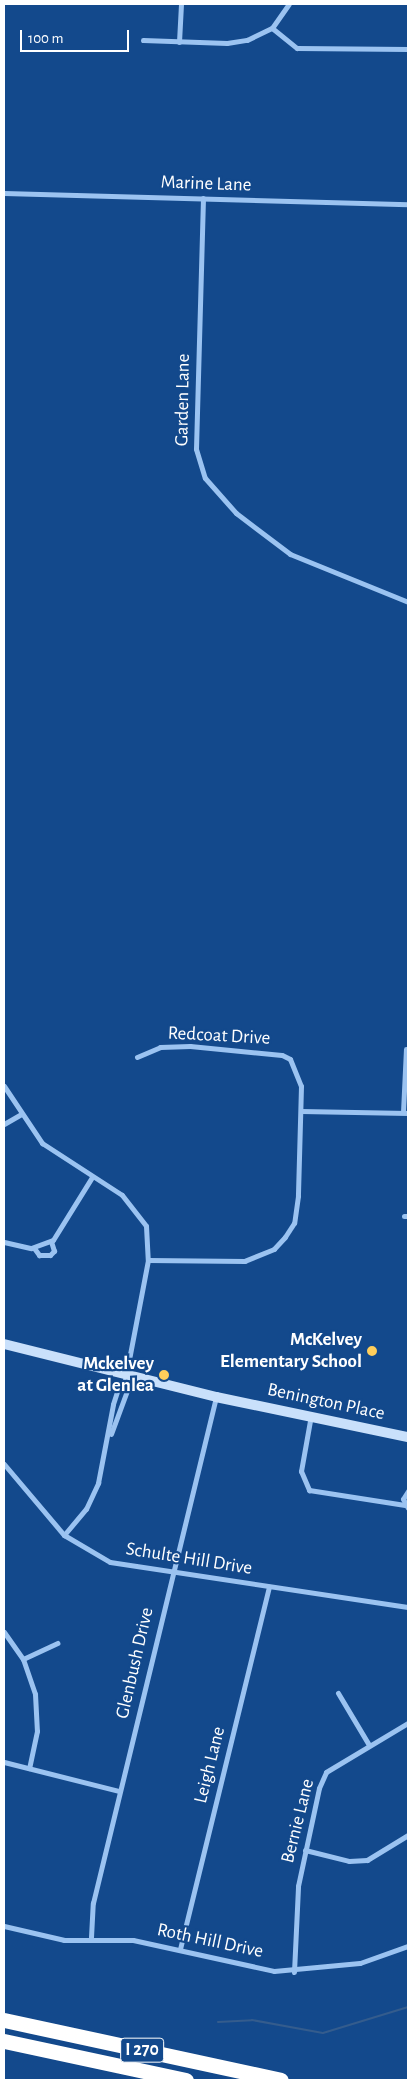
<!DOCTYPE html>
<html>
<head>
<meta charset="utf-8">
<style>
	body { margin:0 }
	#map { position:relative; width:412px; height:2084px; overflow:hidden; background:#13498c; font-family:"Alegreya Sans",sans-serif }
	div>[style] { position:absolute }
	.stream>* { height:2px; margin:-1px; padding:0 1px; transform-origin:1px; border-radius:1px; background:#345c8d }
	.street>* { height:5px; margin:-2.5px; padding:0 2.5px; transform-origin:2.5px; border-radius:2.5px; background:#9bc3f1 }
	.secondary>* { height:10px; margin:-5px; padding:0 5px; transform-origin:5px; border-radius:5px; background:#c9e0fb }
	.highway>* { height:15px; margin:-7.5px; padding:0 7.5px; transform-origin:7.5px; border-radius:7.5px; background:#fff }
	.dots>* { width:14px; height:14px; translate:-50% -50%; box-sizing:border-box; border:2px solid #13498c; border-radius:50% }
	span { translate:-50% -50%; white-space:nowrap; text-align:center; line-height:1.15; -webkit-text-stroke:4.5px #13498c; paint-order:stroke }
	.shield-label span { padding:1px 4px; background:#13498c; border:1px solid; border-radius:4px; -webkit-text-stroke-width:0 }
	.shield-label { font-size:18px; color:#fff; font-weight:700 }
	.street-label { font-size:19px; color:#fff }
	.poi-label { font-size:19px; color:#fff; font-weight:700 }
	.right { translate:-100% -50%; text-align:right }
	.frame { position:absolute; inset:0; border:5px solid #fff; pointer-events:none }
	.scale { position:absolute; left:20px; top:30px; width:109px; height:22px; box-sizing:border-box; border:2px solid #fff; border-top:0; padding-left:6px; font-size:15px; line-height:18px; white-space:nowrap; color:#fff; -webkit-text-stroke:4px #13498c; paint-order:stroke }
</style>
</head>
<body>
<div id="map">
	<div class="stream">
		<div style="left:218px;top:2022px;width:34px;rotate:-3deg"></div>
		<div style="left:252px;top:2020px;width:72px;rotate:10.4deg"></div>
		<div style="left:323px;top:2033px;width:89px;rotate:-17deg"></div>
	</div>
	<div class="street">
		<div style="left:272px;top:28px;width:32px;rotate:39deg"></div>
		<div style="left:297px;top:48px;width:111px;rotate:0.5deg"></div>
		<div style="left:143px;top:40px;width:84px;rotate:2deg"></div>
		<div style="left:227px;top:43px;width:20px;rotate:-9deg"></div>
		<div style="left:247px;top:40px;width:28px;rotate:-26deg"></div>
		<div style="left:272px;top:28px;width:29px;rotate:-55deg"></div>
		<div style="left:179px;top:42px;width:38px;rotate:-87deg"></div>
		<div style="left:4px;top:193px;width:404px;rotate:1.6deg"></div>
		<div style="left:203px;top:198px;width:251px;rotate:91.6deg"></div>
		<div style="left:196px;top:449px;width:30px;rotate:73deg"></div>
		<div style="left:205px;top:478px;width:47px;rotate:48.5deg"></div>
		<div style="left:236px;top:513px;width:68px;rotate:37.2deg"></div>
		<div style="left:290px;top:554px;width:127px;rotate:22.1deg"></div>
		<div style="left:137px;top:1057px;width:25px;rotate:-23deg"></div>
		<div style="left:160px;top:1047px;width:30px;rotate:-2deg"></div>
		<div style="left:190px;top:1046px;width:92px;rotate:5.6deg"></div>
		<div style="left:282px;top:1055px;width:9px;rotate:27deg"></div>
		<div style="left:290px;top:1059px;width:29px;rotate:68deg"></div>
		<div style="left:301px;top:1086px;width:110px;rotate:91.6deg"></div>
		<div style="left:298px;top:1196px;width:27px;rotate:98deg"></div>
		<div style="left:294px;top:1223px;width:17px;rotate:123deg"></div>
		<div style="left:285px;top:1237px;width:16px;rotate:133deg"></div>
		<div style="left:274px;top:1249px;width:31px;rotate:158deg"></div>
		<div style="left:245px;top:1261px;width:97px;rotate:-179.4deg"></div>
		<div style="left:4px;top:1086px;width:69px;rotate:56.3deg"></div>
		<div style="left:42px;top:1143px;width:95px;rotate:33deg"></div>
		<div style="left:122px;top:1195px;width:39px;rotate:52deg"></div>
		<div style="left:146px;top:1226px;width:34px;rotate:87deg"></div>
		<div style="left:148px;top:1260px;width:123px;rotate:100.8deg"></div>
		<div style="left:125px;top:1381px;width:8px;rotate:67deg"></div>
		<div style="left:128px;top:1388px;width:49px;rotate:110.3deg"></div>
		<div style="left:301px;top:1111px;width:107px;rotate:1.1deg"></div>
		<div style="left:403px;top:1112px;width:63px;rotate:-87.3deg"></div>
		<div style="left:4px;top:1124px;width:20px;rotate:-30deg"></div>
		<div style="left:404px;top:1216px;width:4px"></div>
		<div style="left:4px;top:1242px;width:28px;rotate:13deg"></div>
		<div style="left:31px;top:1248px;width:23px;rotate:-20deg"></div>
		<div style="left:53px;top:1240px;width:74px;rotate:-58.2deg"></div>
		<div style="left:34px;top:1248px;width:9px;rotate:54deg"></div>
		<div style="left:39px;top:1255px;width:11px"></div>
		<div style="left:50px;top:1255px;width:6px;rotate:-45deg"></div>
		<div style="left:54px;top:1251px;width:10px;rotate:-107deg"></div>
		<div style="left:311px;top:1415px;width:57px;rotate:100.1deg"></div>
		<div style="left:301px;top:1471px;width:21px;rotate:67deg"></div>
		<div style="left:309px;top:1490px;width:97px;rotate:8.9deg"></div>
		<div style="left:4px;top:1464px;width:93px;rotate:49.8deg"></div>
		<div style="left:64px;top:1535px;width:53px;rotate:30.4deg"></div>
		<div style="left:110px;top:1562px;width:301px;rotate:8.6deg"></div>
		<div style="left:408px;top:1491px;width:9px;rotate:122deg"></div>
		<div style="left:403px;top:1499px;width:10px;rotate:61deg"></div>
		<div style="left:64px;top:1535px;width:34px;rotate:-50deg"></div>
		<div style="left:86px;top:1509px;width:29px;rotate:-65deg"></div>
		<div style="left:98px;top:1483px;width:80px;rotate:-79.2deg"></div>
		<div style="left:113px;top:1404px;width:20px;rotate:-72deg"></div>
		<div style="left:119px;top:1385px;width:7px;rotate:-34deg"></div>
		<div style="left:4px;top:1632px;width:33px;rotate:55deg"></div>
		<div style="left:23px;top:1659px;width:37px;rotate:71deg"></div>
		<div style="left:35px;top:1694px;width:37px;rotate:87deg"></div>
		<div style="left:37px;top:1731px;width:38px;rotate:102deg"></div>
		<div style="left:23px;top:1659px;width:38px;rotate:-25deg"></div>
		<div style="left:338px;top:1693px;width:61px;rotate:59.2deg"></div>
		<div style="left:4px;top:1762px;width:119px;rotate:14.2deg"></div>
		<div style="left:305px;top:1850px;width:45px;rotate:14deg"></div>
		<div style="left:349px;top:1861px;width:18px;rotate:-3deg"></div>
		<div style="left:367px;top:1860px;width:48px;rotate:-31.4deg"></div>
		<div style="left:4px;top:1926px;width:62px;rotate:13.1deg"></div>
		<div style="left:64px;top:1940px;width:69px"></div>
		<div style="left:133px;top:1940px;width:144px;rotate:12.4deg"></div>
		<div style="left:274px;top:1971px;width:86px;rotate:-5.3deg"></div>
		<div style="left:360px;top:1963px;width:51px;rotate:-19.5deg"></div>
		<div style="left:91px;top:1937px;width:34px;rotate:-87deg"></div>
		<div style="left:93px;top:1903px;width:521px;rotate:-76.34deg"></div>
		<div style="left:180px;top:1949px;width:373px;rotate:-76.2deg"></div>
		<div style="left:294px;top:1972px;width:86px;rotate:-87.3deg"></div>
		<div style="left:298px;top:1886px;width:100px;rotate:-77.9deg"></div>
		<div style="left:319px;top:1788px;width:17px;rotate:-66deg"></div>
		<div style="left:326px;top:1772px;width:96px;rotate:-30.9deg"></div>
	</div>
	<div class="secondary">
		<div style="left:4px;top:1344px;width:219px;rotate:14deg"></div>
		<div style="left:216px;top:1397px;width:196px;rotate:11.8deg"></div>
	</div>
	<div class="highway">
		<div style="left:4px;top:2020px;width:283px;rotate:12.2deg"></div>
		<div style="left:4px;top:2041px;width:186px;rotate:12.1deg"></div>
	</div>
	<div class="dots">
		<div style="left:372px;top:1351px;background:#ffce5b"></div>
		<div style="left:164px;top:1375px;background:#ffce5b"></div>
	</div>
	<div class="shield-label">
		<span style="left:142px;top:2050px">I 270</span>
	</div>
	<div class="street-label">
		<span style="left:206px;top:184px;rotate:2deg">Marine Lane</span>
		<span style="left:183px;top:400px;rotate:-89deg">Garden Lane</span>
		<span style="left:219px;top:1036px;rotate:3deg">Redcoat Drive</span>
		<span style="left:326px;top:1402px;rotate:12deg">Benington Place</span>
		<span style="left:189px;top:1559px;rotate:9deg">Schulte Hill Drive</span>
		<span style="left:135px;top:1663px;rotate:-77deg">Glenbush Drive</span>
		<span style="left:210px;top:1765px;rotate:-76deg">Leigh Lane</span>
		<span style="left:298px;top:1821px;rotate:-76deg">Bernie Lane</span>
		<span style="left:210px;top:1941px;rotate:12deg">Roth Hill Drive</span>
	</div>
	<div class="poi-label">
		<span class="right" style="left:362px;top:1351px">McKelvey<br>Elementary School</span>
		<span class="right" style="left:154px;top:1375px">Mckelvey<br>at Glenlea</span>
	</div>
	<div class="frame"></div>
	<div class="scale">100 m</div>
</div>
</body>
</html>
